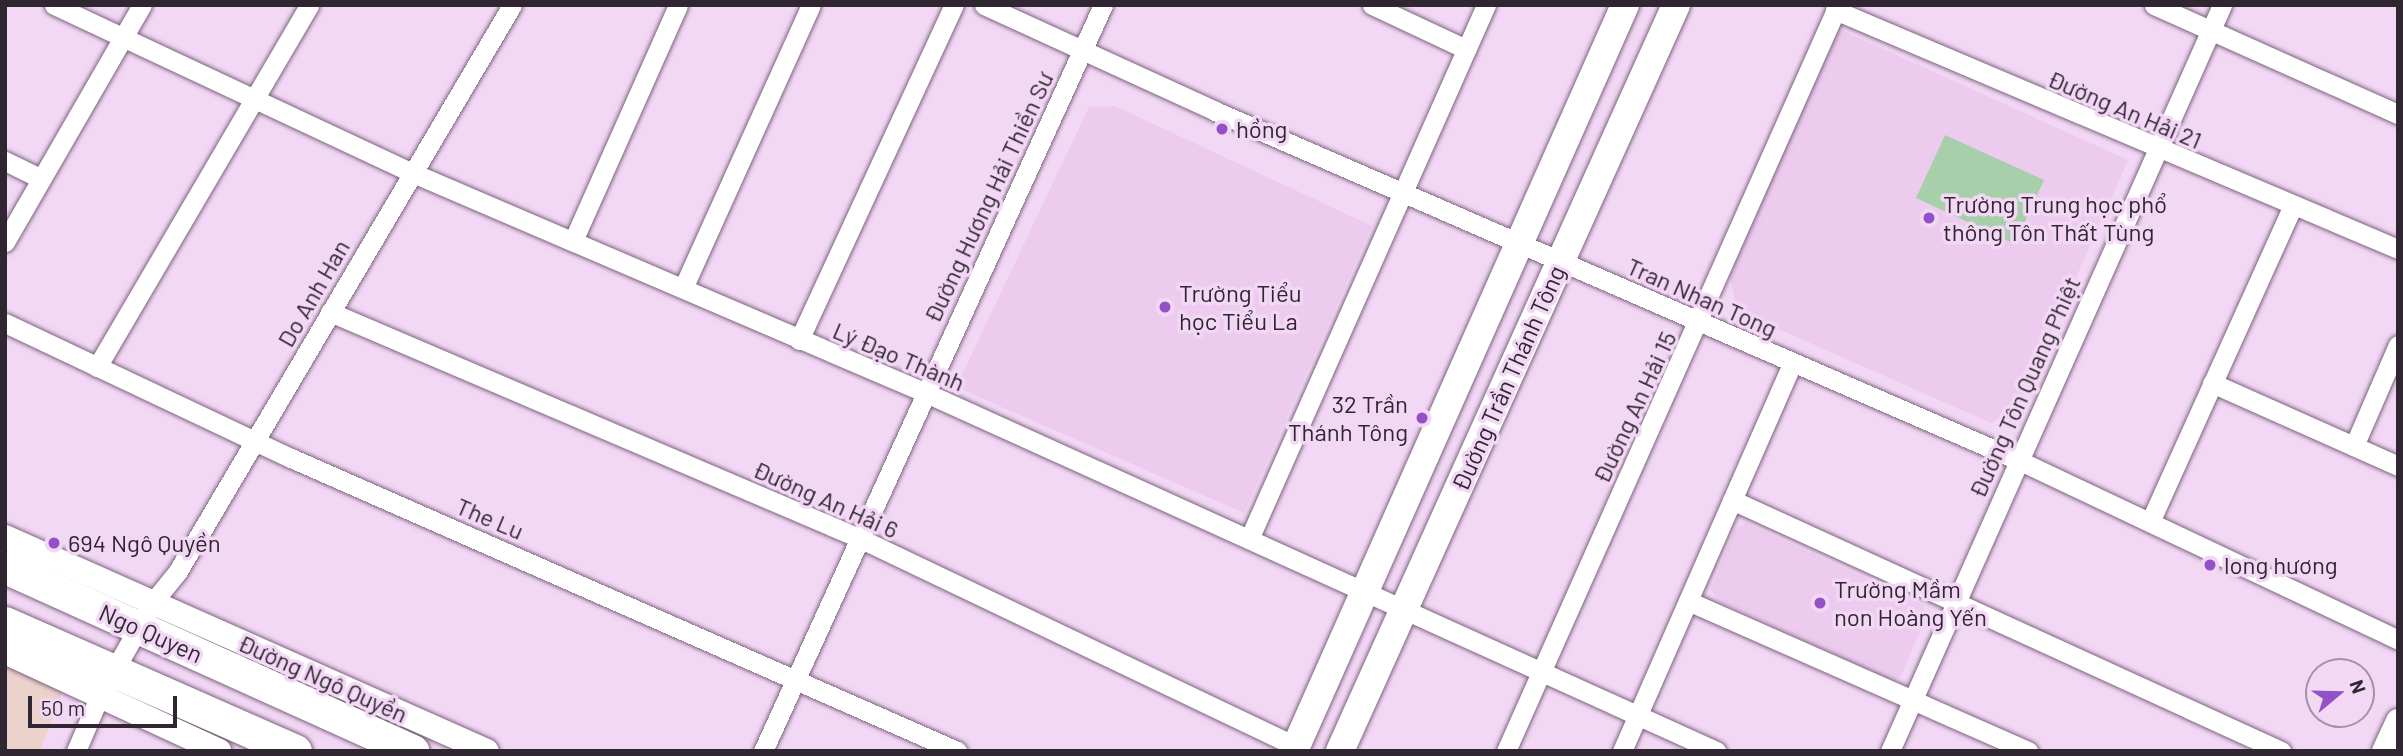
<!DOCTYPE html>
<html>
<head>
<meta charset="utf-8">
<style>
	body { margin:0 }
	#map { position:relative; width:2403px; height:756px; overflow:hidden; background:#f3d8f6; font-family:Barlow,sans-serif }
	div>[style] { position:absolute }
	.industrial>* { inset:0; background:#ebd2cb }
	.built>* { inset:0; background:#eccbef }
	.green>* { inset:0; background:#a6cfaa }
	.roads { filter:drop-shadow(0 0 2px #7c647e) drop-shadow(0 0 2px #7c647e) }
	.minor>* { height:19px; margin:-9.5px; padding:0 9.5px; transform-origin:9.5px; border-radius:9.5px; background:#fff }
	.tertiary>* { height:24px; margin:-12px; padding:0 12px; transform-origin:12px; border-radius:12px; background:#fff }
	.secondary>* { height:28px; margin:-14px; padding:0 14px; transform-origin:14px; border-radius:14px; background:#fff }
	.trunk>* { height:33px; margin:-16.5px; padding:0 16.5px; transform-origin:16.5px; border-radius:16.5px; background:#fff }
	.dots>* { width:19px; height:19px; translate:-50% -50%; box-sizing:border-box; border:4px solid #f3d8f6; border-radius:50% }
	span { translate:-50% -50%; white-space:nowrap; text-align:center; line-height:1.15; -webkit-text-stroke:7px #f3d8f6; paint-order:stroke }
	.street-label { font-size:24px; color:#302631 }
	.poi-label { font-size:24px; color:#302631 }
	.left { translate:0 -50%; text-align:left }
	.right { translate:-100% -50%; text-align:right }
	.frame { position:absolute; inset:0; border:7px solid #302631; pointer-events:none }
	.north { position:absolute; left:2305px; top:658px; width:70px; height:70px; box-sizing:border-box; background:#f3d8f6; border:2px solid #a591a7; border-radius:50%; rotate:71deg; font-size:19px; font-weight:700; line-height:28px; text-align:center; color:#302631 }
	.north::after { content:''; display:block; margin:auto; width:24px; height:32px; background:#9351c7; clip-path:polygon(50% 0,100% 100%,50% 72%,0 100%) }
	.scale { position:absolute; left:28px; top:696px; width:149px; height:32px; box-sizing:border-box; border:4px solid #302631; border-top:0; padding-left:9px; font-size:21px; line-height:24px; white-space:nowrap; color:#302631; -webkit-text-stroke:5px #f3d8f6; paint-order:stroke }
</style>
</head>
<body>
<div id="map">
	<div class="industrial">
		<div style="clip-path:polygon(5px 642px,70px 673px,40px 751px,5px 751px)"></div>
	</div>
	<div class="built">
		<div style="clip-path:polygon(1837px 28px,2128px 160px,2017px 411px,1991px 423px,1737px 311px,1730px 277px)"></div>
		<div style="clip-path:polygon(1115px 106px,1372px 226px,1244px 513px,956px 387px,1089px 107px)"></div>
		<div style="clip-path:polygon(1746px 523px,1923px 605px,1926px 617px,1901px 676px,1893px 681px,1718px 601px,1711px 589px,1735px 529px)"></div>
	</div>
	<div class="green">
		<div style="clip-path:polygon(1945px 135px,2044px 180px,2015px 244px,1916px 198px)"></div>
	</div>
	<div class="roads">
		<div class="minor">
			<div style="left:54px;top:5px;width:396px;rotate:25.1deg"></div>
			<div style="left:413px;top:173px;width:556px;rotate:23.2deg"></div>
			<div style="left:924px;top:392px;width:870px;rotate:24.38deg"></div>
			<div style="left:984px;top:5px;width:254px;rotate:24.6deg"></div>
			<div style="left:1215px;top:111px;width:876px;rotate:23.49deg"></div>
			<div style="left:2018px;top:460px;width:420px;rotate:25.3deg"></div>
			<div style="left:1372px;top:5px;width:104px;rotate:25.1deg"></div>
			<div style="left:2154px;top:5px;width:267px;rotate:24.1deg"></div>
			<div style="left:1835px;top:10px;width:612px;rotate:23deg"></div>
			<div style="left:5px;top:161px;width:39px;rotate:26deg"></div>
			<div style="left:573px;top:241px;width:258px;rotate:-66deg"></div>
			<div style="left:5px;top:242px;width:274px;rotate:-60deg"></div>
			<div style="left:684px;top:286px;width:308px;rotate:-65.7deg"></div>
			<div style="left:330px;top:312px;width:575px;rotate:23.13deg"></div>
			<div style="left:859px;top:538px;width:484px;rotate:25.5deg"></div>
			<div style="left:5px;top:323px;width:316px;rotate:25.3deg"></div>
			<div style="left:291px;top:458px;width:728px;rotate:23.75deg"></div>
			<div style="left:799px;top:340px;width:369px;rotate:-65.2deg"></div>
			<div style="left:97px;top:367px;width:420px;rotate:-59.6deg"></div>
			<div style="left:2212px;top:383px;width:204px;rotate:24deg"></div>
			<div style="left:2354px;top:446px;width:110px;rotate:-66.5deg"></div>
			<div style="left:1732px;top:500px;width:604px;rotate:24.57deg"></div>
			<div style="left:2150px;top:522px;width:347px;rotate:-65.7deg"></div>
			<div style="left:1250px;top:537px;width:582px;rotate:-66.08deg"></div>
			<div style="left:1688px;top:601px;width:372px;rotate:23.8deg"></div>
			<div style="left:76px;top:751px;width:59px;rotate:-66.9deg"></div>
			<div style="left:99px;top:697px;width:109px;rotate:-60.4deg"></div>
			<div style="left:153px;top:602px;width:40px;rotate:-51deg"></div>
			<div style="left:178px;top:571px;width:657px;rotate:-59.45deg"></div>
			<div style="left:763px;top:751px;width:820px;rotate:-65.5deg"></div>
			<div style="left:1506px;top:751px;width:817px;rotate:-66.01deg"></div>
			<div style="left:1622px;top:751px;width:424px;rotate:-66.3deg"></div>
			<div style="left:1890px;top:751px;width:817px;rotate:-66.01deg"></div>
		</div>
		<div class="tertiary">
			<div style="left:5px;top:537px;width:527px;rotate:23.94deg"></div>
			<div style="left:5px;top:652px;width:236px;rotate:24.8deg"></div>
			<div style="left:2384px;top:751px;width:33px;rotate:-65deg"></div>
		</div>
		<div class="secondary">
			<div style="left:1294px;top:751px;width:816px;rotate:-66.07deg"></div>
			<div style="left:1340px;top:751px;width:818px;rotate:-65.75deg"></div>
		</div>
		<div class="trunk">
			<div style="left:5px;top:567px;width:447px;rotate:24.3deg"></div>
			<div style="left:5px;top:623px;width:317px;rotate:23.8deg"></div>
		</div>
	</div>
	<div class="dots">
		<div style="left:1222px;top:129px;background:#9351c7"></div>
		<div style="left:1929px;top:218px;background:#9351c7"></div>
		<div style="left:1165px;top:307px;background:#9351c7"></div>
		<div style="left:1422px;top:418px;background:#9351c7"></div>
		<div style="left:54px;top:543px;background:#9351c7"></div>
		<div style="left:2210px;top:565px;background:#9351c7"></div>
		<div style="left:1820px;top:603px;background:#9351c7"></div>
	</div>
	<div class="street-label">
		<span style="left:2125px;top:109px;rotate:23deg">Đường An Hải 21</span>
		<span style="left:988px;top:197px;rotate:-65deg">Đường Hương Hải Thiền Sư</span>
		<span style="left:313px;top:293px;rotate:-60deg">Do Anh Han</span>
		<span style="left:1702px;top:297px;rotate:24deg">Tran Nhan Tong</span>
		<span style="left:899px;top:356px;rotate:23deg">Lý Đạo Thành</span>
		<span style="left:1508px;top:378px;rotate:-66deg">Đường Trần Thánh Tông</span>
		<span style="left:2024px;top:387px;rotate:-66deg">Đường Tôn Quang Phiệt</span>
		<span style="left:1634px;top:407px;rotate:-65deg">Đường An Hải 15</span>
		<span style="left:826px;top:499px;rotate:24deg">Đường An Hải 6</span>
		<span style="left:490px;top:518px;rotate:23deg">The Lu</span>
		<span style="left:151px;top:633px;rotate:24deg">Ngo Quyen</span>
		<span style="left:323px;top:678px;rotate:24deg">Đường Ngô Quyền</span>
	</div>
	<div class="poi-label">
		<span class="left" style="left:1236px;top:129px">hồng</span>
		<span class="left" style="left:1943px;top:218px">Trường Trung học phổ<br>thông Tôn Thất Tùng</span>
		<span class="left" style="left:1179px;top:307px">Trường Tiểu<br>học Tiểu La</span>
		<span class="right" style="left:1408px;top:418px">32 Trần<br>Thánh Tông</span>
		<span class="left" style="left:68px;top:543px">694 Ngô Quyền</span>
		<span class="left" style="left:2224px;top:565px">long hương</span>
		<span class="left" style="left:1834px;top:603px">Trường Mầm<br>non Hoàng Yến</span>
	</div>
	<div class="frame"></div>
	<div class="north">N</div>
	<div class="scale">50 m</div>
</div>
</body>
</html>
